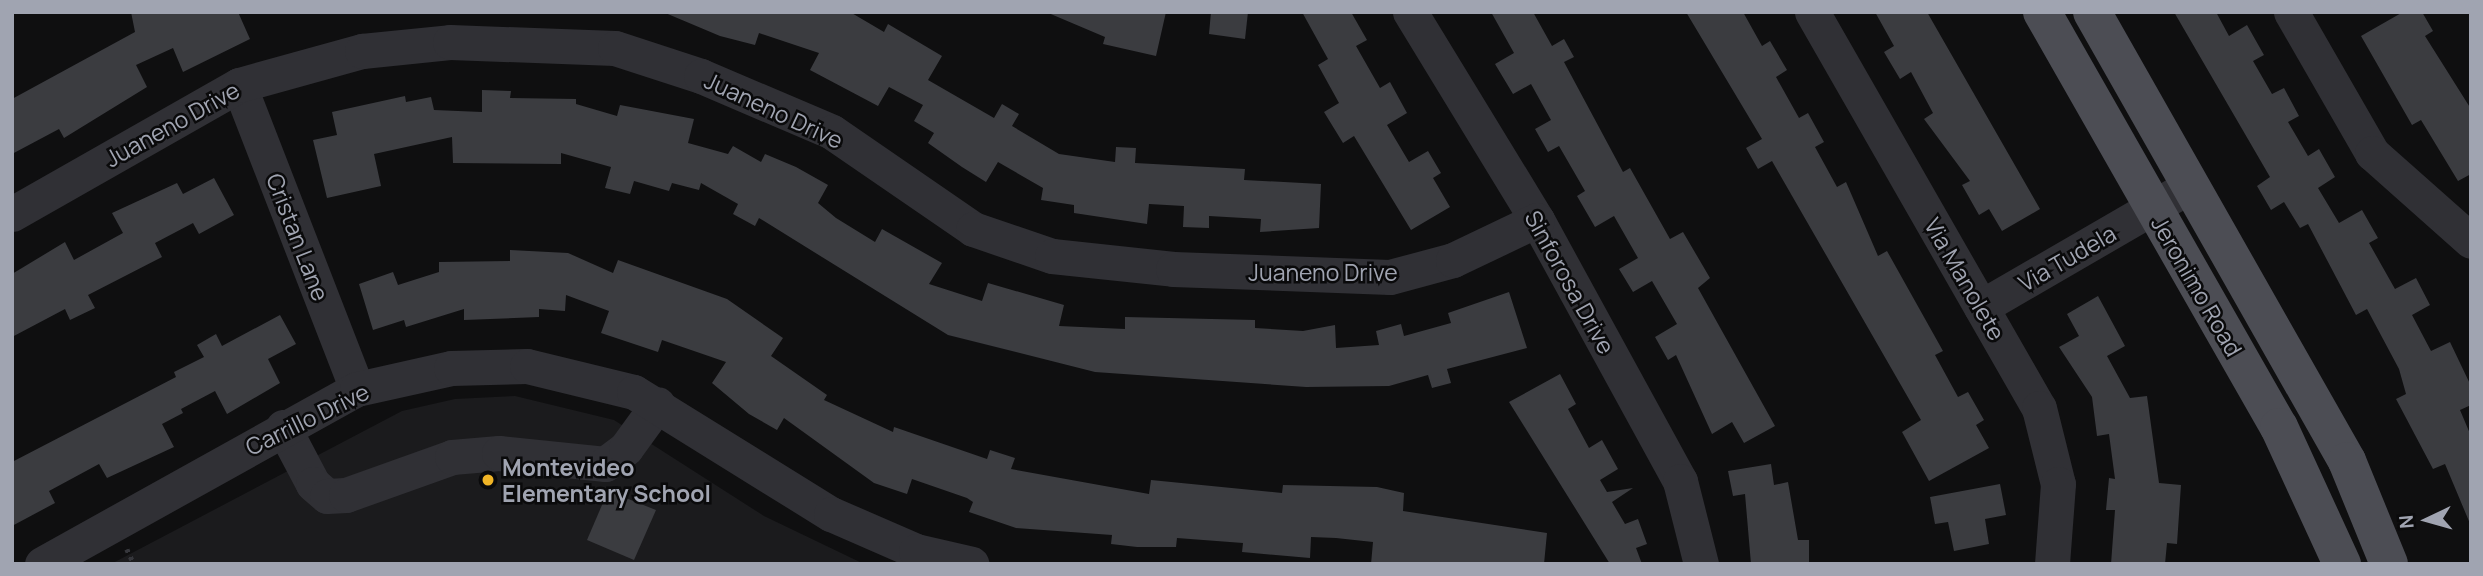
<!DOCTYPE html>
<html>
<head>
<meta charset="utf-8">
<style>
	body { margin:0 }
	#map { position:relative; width:2483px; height:576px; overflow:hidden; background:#0f0f10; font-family:Manrope,sans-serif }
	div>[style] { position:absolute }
	.built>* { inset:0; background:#1b1b1d }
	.building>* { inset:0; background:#3b3c40 }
	.path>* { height:4.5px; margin-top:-2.25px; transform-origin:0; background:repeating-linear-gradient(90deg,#36373c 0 3.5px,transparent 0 8.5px) }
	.minor>* { height:35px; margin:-17.5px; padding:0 17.5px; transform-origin:17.5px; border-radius:17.5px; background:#303035 }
	.major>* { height:38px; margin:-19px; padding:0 19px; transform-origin:19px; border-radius:19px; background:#4c4d54 }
	.dots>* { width:19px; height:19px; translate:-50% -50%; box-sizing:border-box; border:4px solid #0a0a0b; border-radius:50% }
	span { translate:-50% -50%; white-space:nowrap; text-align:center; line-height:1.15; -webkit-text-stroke:5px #0a0a0b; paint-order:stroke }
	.street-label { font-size:23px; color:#a0a4b1 }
	.poi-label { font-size:23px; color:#a0a4b1; font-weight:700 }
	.left { translate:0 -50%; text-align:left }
	.frame { position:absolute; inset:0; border:14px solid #a0a4b1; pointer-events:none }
	.north { position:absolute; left:2392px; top:485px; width:70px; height:70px; -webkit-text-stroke:5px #0a0a0b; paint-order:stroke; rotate:265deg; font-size:19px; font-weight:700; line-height:28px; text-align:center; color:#a0a4b1 }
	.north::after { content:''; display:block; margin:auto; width:24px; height:32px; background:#a0a4b1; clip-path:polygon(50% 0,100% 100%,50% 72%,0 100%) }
</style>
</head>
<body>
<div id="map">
	<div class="built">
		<div style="clip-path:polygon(515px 396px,614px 420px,764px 516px,864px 564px,111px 564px,402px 411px,455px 399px)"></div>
	</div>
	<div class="building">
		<div style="clip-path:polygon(131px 12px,238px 12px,250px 39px,183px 72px,173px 48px,136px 65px,147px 87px,64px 138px,59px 129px,12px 154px,12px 99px,135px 32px)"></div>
		<div style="clip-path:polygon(663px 12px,850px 12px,884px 32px,888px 24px,942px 56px,928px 80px,994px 118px,1002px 104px,1019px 114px,1012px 126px,1059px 154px,1115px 162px,1116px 147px,1136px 148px,1135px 163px,1245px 169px,1244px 180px,1321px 184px,1319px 228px,1260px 232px,1261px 219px,1209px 216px,1209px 228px,1183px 227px,1184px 206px,1149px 204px,1147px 224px,1074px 213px,1074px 205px,1041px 200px,1043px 188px,998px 162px,986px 182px,962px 167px,928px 143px,934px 133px,914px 121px,923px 105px,889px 87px,878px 106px,810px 70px,819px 53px,759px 33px,755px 45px,720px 36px)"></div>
		<div style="clip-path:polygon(1046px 12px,1166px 12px,1156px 56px,1103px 44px,1105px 37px)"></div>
		<div style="clip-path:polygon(1211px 12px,1248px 12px,1245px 39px,1209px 34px)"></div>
		<div style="clip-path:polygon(1302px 12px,1351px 12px,1367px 40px,1356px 46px,1380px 88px,1390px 82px,1407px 113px,1387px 125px,1409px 162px,1428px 151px,1441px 173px,1433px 178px,1450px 207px,1411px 230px,1354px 136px,1343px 143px,1324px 112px,1339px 103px,1318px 65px,1328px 59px)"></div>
		<div style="clip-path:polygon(1491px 12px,1533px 12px,1552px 46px,1564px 39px,1574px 57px,1564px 62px,1623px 172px,1630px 168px,1670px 239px,1683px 232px,1710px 278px,1698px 288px,1775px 426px,1744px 443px,1732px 422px,1712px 434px,1676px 355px,1668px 360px,1655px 337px,1677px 324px,1652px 281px,1633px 292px,1619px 269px,1638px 258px,1614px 216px,1595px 227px,1577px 196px,1585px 191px,1559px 146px,1548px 152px,1535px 129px,1551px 120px,1531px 84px,1513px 94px,1495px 64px,1514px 53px)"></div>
		<div style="clip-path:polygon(1686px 12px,1743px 12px,1762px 46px,1770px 41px,1787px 70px,1776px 77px,1799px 118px,1808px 113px,1824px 142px,1815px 147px,1837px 187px,1846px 182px,1878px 256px,1887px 251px,1943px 351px,1935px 355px,1958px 397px,1968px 392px,1984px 420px,1976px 425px,1989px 448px,1929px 481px,1902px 432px,1921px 420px,1772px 161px,1758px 169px,1746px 148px,1762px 139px)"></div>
		<div style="clip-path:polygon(1875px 12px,1927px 12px,2040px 209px,2002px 231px,1989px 209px,1979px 215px,1962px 185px,1970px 181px,1924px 119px,1933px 113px,1911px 72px,1900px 79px,1884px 52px,1894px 46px)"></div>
		<div style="clip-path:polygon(2174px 12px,2216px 12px,2229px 36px,2247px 25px,2264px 55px,2253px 61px,2272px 94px,2284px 88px,2299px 116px,2288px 122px,2308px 156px,2319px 149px,2335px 177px,2318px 188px,2339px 223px,2362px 210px,2378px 238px,2369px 243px,2395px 289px,2416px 278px,2430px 305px,2412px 315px,2431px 351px,2450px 342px,2471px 386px,2471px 405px,2460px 410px,2471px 436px,2471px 526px,2445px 464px,2433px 469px,2396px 399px,2406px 394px,2399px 369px,2367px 309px,2356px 315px,2308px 224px,2300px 228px,2284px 202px,2271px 210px,2257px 186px,2270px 177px)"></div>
		<div style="clip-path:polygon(2403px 12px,2422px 12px,2433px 31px,2425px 36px,2471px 109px,2471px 174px,2458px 181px,2421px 120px,2412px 125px,2361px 36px)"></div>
		<div style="clip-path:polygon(482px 90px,511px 91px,510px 98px,576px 99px,576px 104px,617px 116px,620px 105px,694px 119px,688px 143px,728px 154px,733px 146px,761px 162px,765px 154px,796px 167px,828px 185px,818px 203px,836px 218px,875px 242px,882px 229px,942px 263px,929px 284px,982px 301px,988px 283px,1064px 305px,1059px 326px,1125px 329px,1125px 317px,1255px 320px,1255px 328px,1303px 331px,1335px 325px,1336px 348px,1379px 345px,1376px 331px,1401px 324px,1404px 336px,1451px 323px,1448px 313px,1509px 292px,1527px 348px,1447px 369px,1451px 383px,1432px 388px,1428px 375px,1389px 386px,1306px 387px,1095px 372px,948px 335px,759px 218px,755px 226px,733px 214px,738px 204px,701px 183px,699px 190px,672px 183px,669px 191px,634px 181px,630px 194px,605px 188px,611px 167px,561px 153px,561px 164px,453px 163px,452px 137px,374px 154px,381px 186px,327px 198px,313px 140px,337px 135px,332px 112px,405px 96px,406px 102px,431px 97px,434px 110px,482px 112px)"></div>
		<div style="clip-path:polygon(214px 178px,234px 215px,199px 234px,193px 223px,155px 243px,162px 257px,88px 295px,95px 308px,70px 320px,65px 309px,12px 337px,12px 274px,65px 242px,74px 260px,123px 233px,112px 213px,177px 183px,183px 194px)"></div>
		<div style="clip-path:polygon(510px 250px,568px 253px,613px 273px,618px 260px,727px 299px,783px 338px,771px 356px,827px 395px,824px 400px,893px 432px,894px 427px,987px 459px,990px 450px,1015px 458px,1011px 469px,1149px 494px,1151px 480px,1282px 493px,1283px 485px,1377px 487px,1404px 493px,1403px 511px,1547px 533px,1544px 564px,1371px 564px,1373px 542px,1336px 538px,1311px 537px,1310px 558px,1242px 552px,1243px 543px,1177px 538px,1176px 547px,1137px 547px,1111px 544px,1112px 535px,1016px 528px,969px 512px,973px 502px,967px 498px,912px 479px,907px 494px,874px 483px,784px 418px,777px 430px,749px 414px,712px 383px,726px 362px,662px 340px,658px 352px,601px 333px,609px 311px,566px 295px,565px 311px,539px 309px,539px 317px,464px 320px,464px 309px,406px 327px,404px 320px,373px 330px,359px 284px,393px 272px,398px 285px,439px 272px,439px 262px,510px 261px)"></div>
		<div style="clip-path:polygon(2098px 296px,2125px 346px,2107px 356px,2130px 398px,2147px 396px,2159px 483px,2181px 485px,2177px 544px,2167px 543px,2165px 564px,2111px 564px,2115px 510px,2106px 510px,2109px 478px,2115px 479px,2109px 434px,2097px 436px,2092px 397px,2059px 347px,2079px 336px,2067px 314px)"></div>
		<div style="clip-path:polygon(280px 315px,296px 344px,268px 359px,280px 383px,227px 414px,215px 391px,181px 409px,183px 413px,162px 424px,174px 447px,107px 478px,99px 464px,49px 491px,55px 503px,12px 526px,12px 462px,176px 377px,174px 372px,204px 357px,197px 345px,216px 334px,222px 346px)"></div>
		<div style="clip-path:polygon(1560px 374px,1576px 404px,1568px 409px,1589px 448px,1602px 440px,1618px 469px,1600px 480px,1607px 492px,1633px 488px,1612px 502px,1625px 524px,1638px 519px,1647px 544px,1636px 548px,1642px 564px,1610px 564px,1509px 402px)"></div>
		<div style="clip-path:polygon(1771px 464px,1774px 485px,1788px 482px,1798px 540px,1809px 540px,1809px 564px,1751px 564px,1745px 494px,1733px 496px,1728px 471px)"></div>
		<div style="clip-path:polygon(2000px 484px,2006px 515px,1985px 519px,1989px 544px,1954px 551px,1948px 522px,1935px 524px,1930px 497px)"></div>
		<div style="clip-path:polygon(608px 491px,656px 510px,634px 560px,587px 540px)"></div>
	</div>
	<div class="path">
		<div style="left:127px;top:549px;width:17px;rotate:65deg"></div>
	</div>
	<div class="minor">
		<div style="left:1410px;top:12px;width:244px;rotate:58.6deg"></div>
		<div style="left:1537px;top:220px;width:298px;rotate:61.3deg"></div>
		<div style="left:1680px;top:481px;width:86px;rotate:75.8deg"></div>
		<div style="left:1812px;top:12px;width:456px;rotate:60.2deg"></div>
		<div style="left:2039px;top:408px;width:78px;rotate:76deg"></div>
		<div style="left:2058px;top:484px;width:80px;rotate:94.3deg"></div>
		<div style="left:2291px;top:12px;width:163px;rotate:60.1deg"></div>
		<div style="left:2372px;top:153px;width:132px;rotate:41.6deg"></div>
		<div style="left:239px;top:85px;width:326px;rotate:68.8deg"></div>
		<div style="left:12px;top:214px;width:261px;rotate:-29.6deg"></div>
		<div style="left:239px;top:85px;width:128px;rotate:-15.5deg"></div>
		<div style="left:362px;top:51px;width:88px;rotate:-5.8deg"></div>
		<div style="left:450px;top:42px;width:165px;rotate:2.1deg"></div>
		<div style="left:615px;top:48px;width:90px;rotate:18deg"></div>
		<div style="left:701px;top:76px;width:142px;rotate:23.1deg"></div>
		<div style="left:832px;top:132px;width:171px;rotate:34.5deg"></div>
		<div style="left:973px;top:229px;width:83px;rotate:18.9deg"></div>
		<div style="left:1052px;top:256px;width:122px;rotate:6.1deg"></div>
		<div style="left:1173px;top:269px;width:217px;rotate:2.1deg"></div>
		<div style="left:1390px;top:277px;width:65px;rotate:-15.1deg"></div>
		<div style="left:1453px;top:260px;width:93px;rotate:-25.5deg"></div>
		<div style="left:1981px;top:307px;width:239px;rotate:-30.1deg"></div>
		<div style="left:283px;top:427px;width:64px;rotate:62.2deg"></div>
		<div style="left:313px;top:484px;width:18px;rotate:41deg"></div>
		<div style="left:327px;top:496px;width:19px;rotate:-3deg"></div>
		<div style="left:346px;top:495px;width:113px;rotate:-19.7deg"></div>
		<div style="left:452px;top:457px;width:47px;rotate:-4.9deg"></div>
		<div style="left:499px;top:453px;width:107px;rotate:5.9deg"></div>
		<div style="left:605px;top:464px;width:26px;rotate:-37deg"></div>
		<div style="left:626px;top:448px;width:54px;rotate:-54deg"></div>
		<div style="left:42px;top:564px;width:360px;rotate:-29.1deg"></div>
		<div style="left:357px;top:389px;width:96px;rotate:-12.6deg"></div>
		<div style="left:451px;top:368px;width:76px;rotate:-1.5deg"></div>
		<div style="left:527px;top:366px;width:110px;rotate:13.7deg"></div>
		<div style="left:634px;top:392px;width:232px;rotate:31.8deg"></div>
		<div style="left:831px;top:514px;width:93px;rotate:23.5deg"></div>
		<div style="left:916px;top:551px;width:57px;rotate:13.1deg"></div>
	</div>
	<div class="major">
		<div style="left:2042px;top:12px;width:478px;rotate:60.3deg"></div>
		<div style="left:2279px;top:427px;width:151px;rotate:65.3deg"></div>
		<div style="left:2092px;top:12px;width:516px;rotate:60.41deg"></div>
		<div style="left:2347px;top:461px;width:111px;rotate:67.8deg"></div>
	</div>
	<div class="dots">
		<div style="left:488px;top:480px;background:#f0b426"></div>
	</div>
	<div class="street-label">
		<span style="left:774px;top:110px;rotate:25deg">Juaneno Drive</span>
		<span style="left:172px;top:124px;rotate:-29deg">Juaneno Drive</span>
		<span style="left:298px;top:237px;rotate:69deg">Cristan Lane</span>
		<span style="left:2067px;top:258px;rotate:-30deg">Via Tudela</span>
		<span style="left:1323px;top:272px">Juaneno Drive</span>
		<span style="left:1965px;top:279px;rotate:60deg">Via Manolete</span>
		<span style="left:1570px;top:282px;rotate:61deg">Sinforosa Drive</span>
		<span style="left:2197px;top:286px;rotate:60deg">Jeronimo Road</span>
		<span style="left:307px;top:419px;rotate:-26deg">Carrillo Drive</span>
	</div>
	<div class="poi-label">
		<span class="left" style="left:502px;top:480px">Montevideo<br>Elementary School</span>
	</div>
	<div class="frame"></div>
	<div class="north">N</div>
</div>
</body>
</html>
